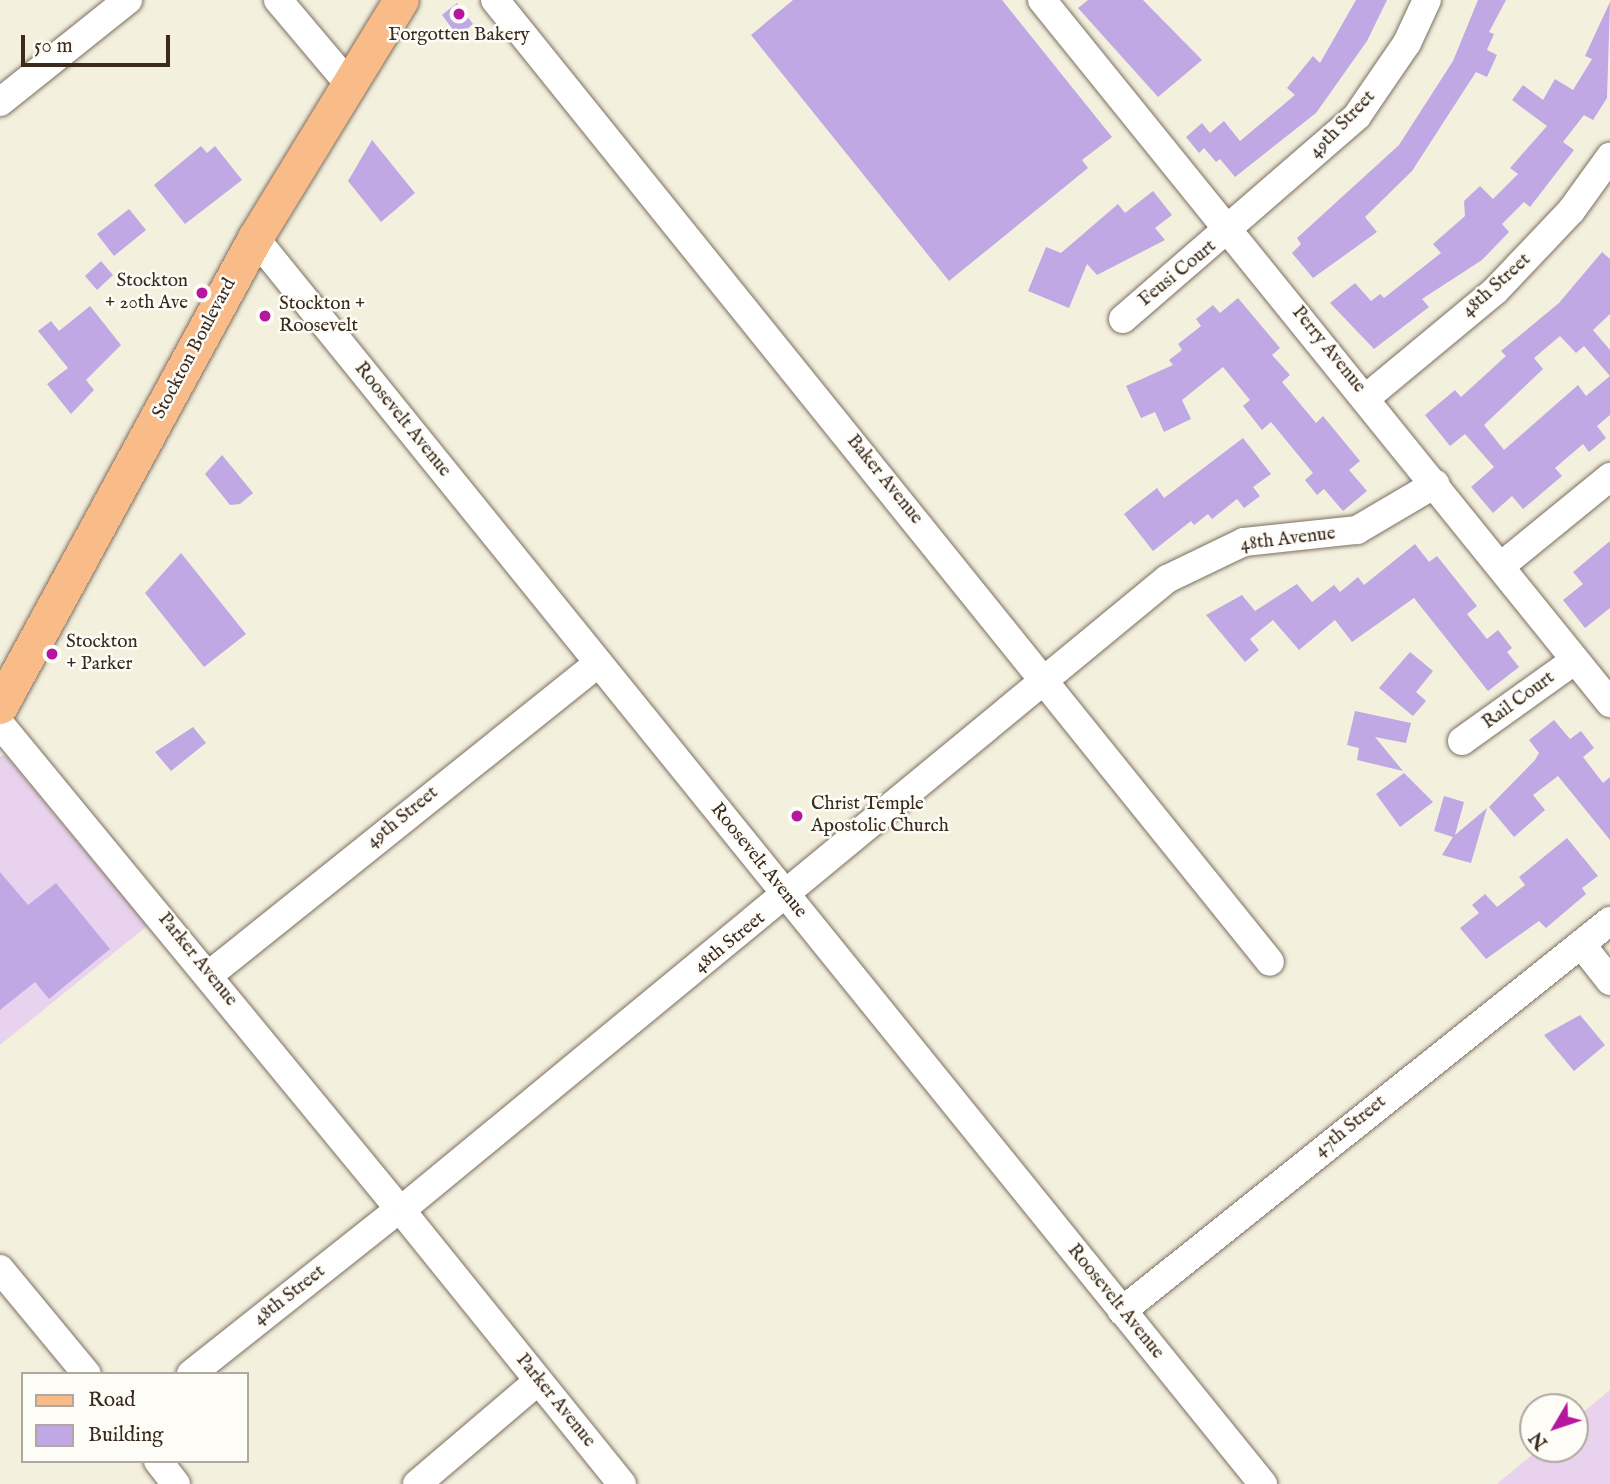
<!DOCTYPE html>
<html>
<head>
<meta charset="utf-8">
<style>
	body { margin:0 }
	#map { position:relative; width:1610px; height:1484px; overflow:hidden; background:#f4f0de; font-family:"IM FELL English",serif }
	div>[style] { position:absolute }
	.built>* { inset:0; background:#e9d2ee }
	.building>* { inset:0; background:#bfa8e4 }
	.roads { filter:drop-shadow(0 0 2px #7c6f61) drop-shadow(0 0 2px #7c6f61) }
	.minor>* { height:28px; margin:-14px; padding:0 14px; transform-origin:14px; border-radius:14px; background:#fff }
	.major>* { height:35px; margin:-17.5px; padding:0 17.5px; transform-origin:17.5px; border-radius:17.5px; background:#f9bc89 }
	.dots>* { width:19px; height:19px; translate:-50% -50%; box-sizing:border-box; border:4px solid #fdfcf7; border-radius:50% }
	span { translate:-50% -50%; white-space:nowrap; text-align:center; line-height:1.15; -webkit-text-stroke:5px #fdfcf7; paint-order:stroke }
	.poi-label { font-size:19px; color:#3b2a1e }
	.right { translate:-100% -50%; text-align:right }
	.left { translate:0 -50%; text-align:left }
	.street-label { font-size:19px; color:#3b2a1e }
	.legend { position:absolute; left:21px; top:1372px; width:228px; height:91px; box-sizing:border-box; background:#fdfcf7; border:2px solid #afa8a0; margin:0; padding:9px 12px; list-style:none; font-size:21px; color:#3b2a1e }
	.legend li { display:flex; align-items:center; gap:14px; height:35px }
	.legend b { width:35px; border:2px solid #afa8a0 }
	.north { position:absolute; left:1519px; top:1393px; width:70px; height:70px; box-sizing:border-box; background:#fdfcf7; border:2px solid #afa8a0; border-radius:50%; rotate:231deg; font-size:19px; font-weight:700; line-height:28px; text-align:center; color:#3b2a1e }
	.north::after { content:''; display:block; margin:auto; width:24px; height:32px; background:#b5179e; clip-path:polygon(50% 0,100% 100%,50% 72%,0 100%) }
	.scale { position:absolute; left:21px; top:35px; width:149px; height:32px; box-sizing:border-box; border:4px solid #3b2a1e; border-top:0; padding-left:9px; font-size:21px; line-height:24px; white-space:nowrap; color:#3b2a1e; -webkit-text-stroke:5px #fdfcf7; paint-order:stroke }
</style>
</head>
<body>
<div id="map">
	<div class="built">
		<div style="clip-path:polygon(5px 755px,147px 926px,0 1045px,0 756px)"></div>
		<div style="clip-path:polygon(1610px 1390px,1610px 1484px,1497px 1484px,1539px 1449px,1575px 1449px,1575px 1419px)"></div>
	</div>
	<div class="building">
		<div style="clip-path:polygon(793px 0,1002px 0,1112px 137px,1082px 160px,1088px 168px,949px 281px,751px 35px)"></div>
		<div style="clip-path:polygon(1088px 0,1143px 0,1202px 60px,1158px 97px,1078px 8px)"></div>
		<div style="clip-path:polygon(1356px 0,1387px 0,1367px 41px,1316px 113px,1235px 177px,1220px 159px,1216px 162px,1204px 148px,1199px 153px,1186px 137px,1202px 123px,1210px 133px,1224px 121px,1240px 141px,1295px 95px,1287px 88px,1313px 56px,1320px 63px)"></div>
		<div style="clip-path:polygon(1478px 0,1506px 0,1489px 32px,1494px 34px,1487px 50px,1497px 55px,1487px 77px,1476px 72px,1412px 171px,1365px 217px,1377px 232px,1313px 278px,1292px 253px,1301px 244px,1297px 238px,1399px 145px,1453px 61px)"></div>
		<div style="clip-path:polygon(1610px 2px,1607px 98px,1593px 120px,1584px 115px,1563px 142px,1574px 150px,1530px 207px,1524px 202px,1502px 224px,1509px 232px,1482px 260px,1422px 299px,1429px 307px,1374px 349px,1330px 303px,1355px 283px,1371px 301px,1380px 294px,1384px 298px,1441px 253px,1433px 244px,1465px 216px,1464px 201px,1480px 186px,1493px 199px,1518px 174px,1510px 168px,1547px 126px,1512px 100px,1523px 85px,1543px 100px,1555px 79px,1573px 90px,1592px 59px,1585px 56px)"></div>
		<div style="clip-path:polygon(457px 3px,473px 24px,458px 36px,442px 15px)"></div>
		<div style="clip-path:polygon(372px 140px,415px 193px,381px 222px,348px 181px)"></div>
		<div style="clip-path:polygon(201px 146px,207px 153px,215px 146px,242px 180px,185px 224px,154px 185px)"></div>
		<div style="clip-path:polygon(1153px 191px,1172px 215px,1155px 228px,1165px 240px,1097px 275px,1087px 264px,1069px 308px,1028px 291px,1046px 247px,1061px 253px,1118px 204px,1125px 213px)"></div>
		<div style="clip-path:polygon(129px 209px,146px 230px,114px 256px,97px 234px)"></div>
		<div style="clip-path:polygon(evenodd,1602px 252px,1610px 259px,1610px 314px,1593px 330px,1610px 350px,1610px 415px,1597px 426px,1606px 438px,1589px 452px,1583px 444px,1555px 468px,1562px 476px,1523px 509px,1512px 496px,1493px 513px,1471px 487px,1494px 467px,1465px 434px,1450px 446px,1425px 415px,1455px 390px,1461px 397px,1506px 356px,1501px 351px,1559px 303px,1602px 252px,1560px 336px,1576px 353px,1584px 346px,1610px 376px,1586px 396px,1578px 385px,1504px 450px,1484px 425px,1543px 369px,1534px 358px,1560px 336px)"></div>
		<div style="clip-path:polygon(101px 261px,113px 275px,97px 290px,85px 276px)"></div>
		<div style="clip-path:polygon(1238px 298px,1280px 348px,1272px 355px,1290px 375px,1282px 382px,1316px 423px,1323px 416px,1360px 461px,1349px 470px,1367px 491px,1343px 511px,1324px 489px,1317px 495px,1305px 480px,1313px 473px,1271px 422px,1262px 430px,1243px 406px,1250px 400px,1223px 367px,1182px 400px,1191px 419px,1164px 432px,1155px 412px,1141px 418px,1126px 386px,1173px 365px,1169px 360px,1182px 350px,1178px 344px,1201px 326px,1196px 319px,1213px 305px,1220px 313px)"></div>
		<div style="clip-path:polygon(90px 306px,121px 345px,86px 380px,94px 390px,71px 414px,47px 384px,68px 368px,38px 331px,51px 321px,59px 331px)"></div>
		<div style="clip-path:polygon(1243px 438px,1271px 474px,1253px 487px,1260px 496px,1244px 508px,1237px 499px,1212px 519px,1208px 514px,1194px 525px,1191px 521px,1153px 551px,1124px 514px,1157px 488px,1164px 498px)"></div>
		<div style="clip-path:polygon(222px 455px,253px 493px,240px 504px,230px 505px,205px 474px)"></div>
		<div style="clip-path:polygon(1610px 541px,1610px 608px,1585px 628px,1563px 600px,1583px 584px,1573px 572px)"></div>
		<div style="clip-path:polygon(1415px 544px,1429px 562px,1437px 556px,1477px 606px,1467px 614px,1487px 639px,1498px 630px,1512px 648px,1507px 652px,1519px 667px,1488px 691px,1414px 598px,1352px 642px,1335px 620px,1299px 650px,1273px 620px,1250px 639px,1259px 650px,1245px 662px,1206px 615px,1242px 595px,1255px 611px,1297px 584px,1312px 602px,1334px 585px,1340px 592px,1358px 577px,1364px 585px)"></div>
		<div style="clip-path:polygon(181px 553px,246px 634px,204px 667px,145px 593px)"></div>
		<div style="clip-path:polygon(1410px 652px,1433px 671px,1416px 692px,1426px 701px,1413px 716px,1379px 688px)"></div>
		<div style="clip-path:polygon(1355px 711px,1411px 723px,1406px 743px,1375px 737px,1403px 771px,1357px 760px,1359px 748px,1347px 745px)"></div>
		<div style="clip-path:polygon(1554px 720px,1570px 739px,1581px 731px,1594px 748px,1583px 757px,1603px 783px,1610px 777px,1610px 840px,1558px 776px,1533px 795px,1545px 810px,1514px 837px,1489px 807px,1535px 760px,1539px 753px,1529px 740px)"></div>
		<div style="clip-path:polygon(193px 727px,206px 743px,171px 771px,155px 752px)"></div>
		<div style="clip-path:polygon(1404px 773px,1433px 802px,1400px 827px,1376px 794px)"></div>
		<div style="clip-path:polygon(1444px 796px,1464px 802px,1455px 835px,1487px 808px,1471px 863px,1442px 855px,1453px 837px,1434px 831px)"></div>
		<div style="clip-path:polygon(1567px 838px,1598px 876px,1582px 888px,1586px 894px,1546px 928px,1539px 921px,1486px 959px,1460px 928px,1479px 913px,1472px 905px,1485px 894px,1497px 907px,1525px 885px,1519px 877px)"></div>
		<div style="clip-path:polygon(0 872px,28px 905px,56px 883px,110px 949px,49px 999px,35px 982px,0 1010px)"></div>
		<div style="clip-path:polygon(1580px 1015px,1605px 1045px,1574px 1071px,1544px 1035px)"></div>
	</div>
	<div class="roads">
		<div class="minor">
			<div style="left:278px;top:0;width:110px;rotate:49.8deg"></div>
			<div style="left:495px;top:0;width:1235px;rotate:51.14deg"></div>
			<div style="left:1042px;top:0;width:904px;rotate:51.06deg"></div>
			<div style="left:0;top:102px;width:164px;rotate:-38.6deg"></div>
			<div style="left:255px;top:238px;width:1603px;rotate:51.03deg"></div>
			<div style="left:1123px;top:319px;width:310px;rotate:-40.9deg"></div>
			<div style="left:1357px;top:116px;width:88px;rotate:-55.6deg"></div>
			<div style="left:1407px;top:43px;width:47px;rotate:-65.1deg"></div>
			<div style="left:1366px;top:398px;width:168px;rotate:-39.7deg"></div>
			<div style="left:1495px;top:291px;width:110px;rotate:-46.5deg"></div>
			<div style="left:1571px;top:211px;width:67px;rotate:-54.2deg"></div>
			<div style="left:1501px;top:566px;width:141px;rotate:-39.2deg"></div>
			<div style="left:0;top:724px;width:615px;rotate:50.54deg"></div>
			<div style="left:1462px;top:741px;width:139px;rotate:-35.6deg"></div>
			<div style="left:1581px;top:944px;width:47px;rotate:51.9deg"></div>
			<div style="left:209px;top:975px;width:499px;rotate:-38.7deg"></div>
			<div style="left:411px;top:1202px;width:980px;rotate:-39.49deg"></div>
			<div style="left:1167px;top:579px;width:85px;rotate:-25.7deg"></div>
			<div style="left:1244px;top:542px;width:114px;rotate:-6.1deg"></div>
			<div style="left:1357px;top:530px;width:91px;rotate:-30.5deg"></div>
			<div style="left:409px;top:1220px;width:339px;rotate:51.1deg"></div>
			<div style="left:0;top:1269px;width:136px;rotate:50.4deg"></div>
			<div style="left:1122px;top:1311px;width:625px;rotate:-38.63deg"></div>
			<div style="left:191px;top:1374px;width:251px;rotate:-38.4deg"></div>
			<div style="left:158px;top:1461px;width:29px;rotate:52deg"></div>
			<div style="left:417px;top:1484px;width:159px;rotate:-40.4deg"></div>
		</div>
		<div class="major">
			<div style="left:0;top:706px;width:533px;rotate:-61.42deg"></div>
			<div style="left:255px;top:238px;width:279px;rotate:-58.5deg"></div>
		</div>
	</div>
	<div class="dots">
		<div style="left:459px;top:14px;background:#b5179e"></div>
		<div style="left:202px;top:293px;background:#b5179e"></div>
		<div style="left:265px;top:316px;background:#b5179e"></div>
		<div style="left:52px;top:654px;background:#b5179e"></div>
		<div style="left:797px;top:816px;background:#b5179e"></div>
	</div>
	<div class="poi-label">
		<span style="left:459px;top:36px">Forgotten Bakery</span>
		<span class="right" style="left:188px;top:293px">Stockton<br>+ 20th Ave</span>
		<span class="left" style="left:279px;top:316px">Stockton +<br>Roosevelt</span>
		<span class="left" style="left:66px;top:654px">Stockton<br>+ Parker</span>
		<span class="left" style="left:811px;top:816px">Christ Temple<br>Apostolic Church</span>
	</div>
	<div class="street-label">
		<span style="left:1343px;top:125px;rotate:-46deg">49th Street</span>
		<span style="left:1178px;top:274px;rotate:-39deg">Feusi Court</span>
		<span style="left:1497px;top:286px;rotate:-42deg">48th Street</span>
		<span style="left:195px;top:349px;rotate:-62deg">Stockton Boulevard</span>
		<span style="left:1328px;top:350px;rotate:51deg">Perry Avenue</span>
		<span style="left:402px;top:420px;rotate:51deg">Roosevelt Avenue</span>
		<span style="left:884px;top:480px;rotate:51deg">Baker Avenue</span>
		<span style="left:1288px;top:540px;rotate:-7deg">48th Avenue</span>
		<span style="left:1519px;top:701px;rotate:-36deg">Rail Court</span>
		<span style="left:403px;top:818px;rotate:-39deg">49th Street</span>
		<span style="left:758px;top:861px;rotate:51deg">Roosevelt Avenue</span>
		<span style="left:730px;top:943px;rotate:-39deg">48th Street</span>
		<span style="left:197px;top:960px;rotate:51deg">Parker Avenue</span>
		<span style="left:1351px;top:1127px;rotate:-39deg">47th Street</span>
		<span style="left:290px;top:1296px;rotate:-38deg">48th Street</span>
		<span style="left:1115px;top:1302px;rotate:51deg">Roosevelt Avenue</span>
		<span style="left:555px;top:1401px;rotate:51deg">Parker Avenue</span>
	</div>
	<ul class="legend">
	<li><b style="height:9px;background:#f9bc89"></b>Road</li>
	<li><b style="height:19px;background:#bfa8e4"></b>Building</li>
	</ul>
	<div class="north">N</div>
	<div class="scale">50 m</div>
</div>
</body>
</html>
